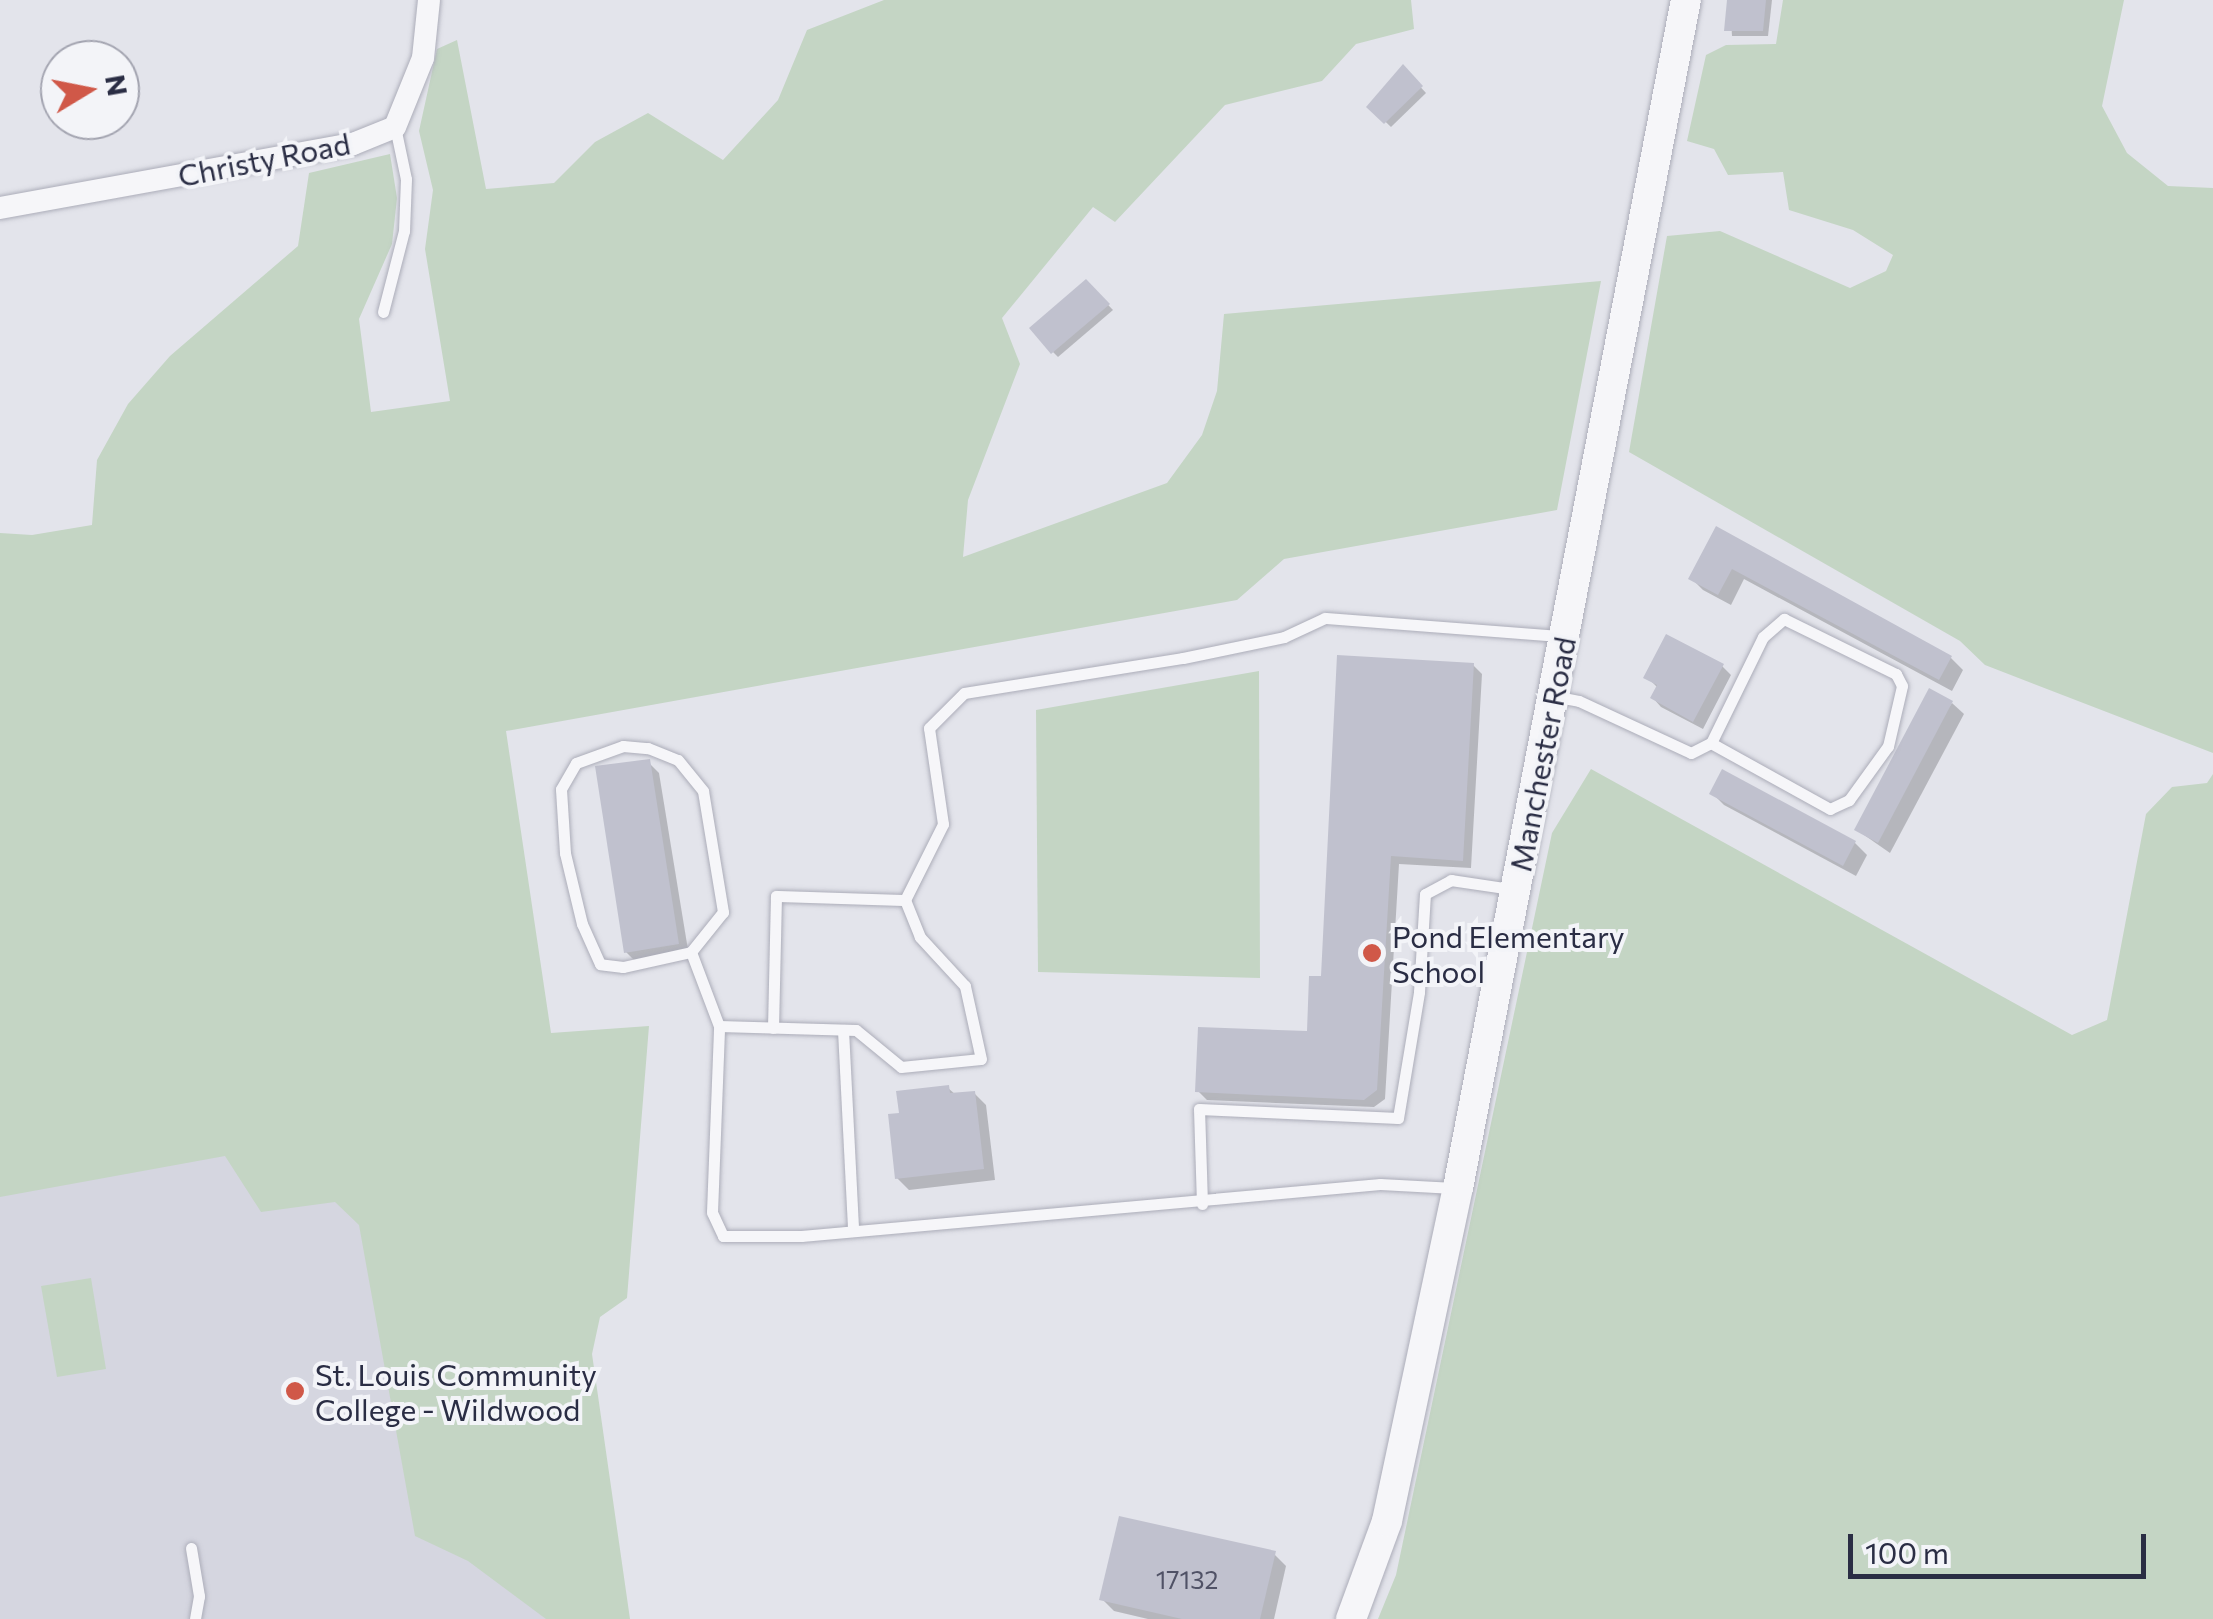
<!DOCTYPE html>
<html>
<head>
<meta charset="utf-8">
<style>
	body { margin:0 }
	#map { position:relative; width:2213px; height:1619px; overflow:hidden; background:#e3e4eb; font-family:Commissioner,sans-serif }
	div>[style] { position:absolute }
	.built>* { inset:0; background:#d5d6e0 }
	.green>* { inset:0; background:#c4d5c4 }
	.shadow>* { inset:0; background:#0003 }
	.building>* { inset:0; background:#c0c1ce }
	.roads { filter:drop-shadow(0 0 2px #acadb9) drop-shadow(0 0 2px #acadb9) }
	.service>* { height:11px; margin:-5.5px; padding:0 5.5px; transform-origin:5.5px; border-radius:5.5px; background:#f6f6f9 }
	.minor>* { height:22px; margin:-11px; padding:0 11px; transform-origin:11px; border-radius:11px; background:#f6f6f9 }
	.tertiary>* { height:30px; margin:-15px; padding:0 15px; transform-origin:15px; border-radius:15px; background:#f6f6f9 }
	.dots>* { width:28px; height:28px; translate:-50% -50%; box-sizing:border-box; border:5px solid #f3f4f8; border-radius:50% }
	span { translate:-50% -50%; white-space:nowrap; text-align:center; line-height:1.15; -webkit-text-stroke:8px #f3f4f8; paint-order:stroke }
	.number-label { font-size:25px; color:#505266 }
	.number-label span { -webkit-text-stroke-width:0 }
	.street-label { font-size:30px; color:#2a2d44 }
	.poi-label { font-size:30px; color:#2a2d44 }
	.left { translate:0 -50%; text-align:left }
	.north { position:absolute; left:40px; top:40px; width:100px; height:100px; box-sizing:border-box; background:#f3f4f8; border:2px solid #a3a4b0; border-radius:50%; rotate:80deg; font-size:28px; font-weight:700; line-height:40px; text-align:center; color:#2a2d44 }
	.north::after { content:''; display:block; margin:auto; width:35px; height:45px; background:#d05848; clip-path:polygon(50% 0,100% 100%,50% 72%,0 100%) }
	.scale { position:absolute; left:1848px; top:1534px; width:298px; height:45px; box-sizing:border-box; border:5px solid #2a2d44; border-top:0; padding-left:12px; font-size:30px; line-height:35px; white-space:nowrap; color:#2a2d44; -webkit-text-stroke:8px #f3f4f8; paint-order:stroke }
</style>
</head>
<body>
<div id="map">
	<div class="built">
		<div style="clip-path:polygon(538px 1075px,626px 1619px,0 1619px,0 1164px)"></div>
	</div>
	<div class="green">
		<div style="clip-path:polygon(884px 0,1411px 0,1414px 29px,1356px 44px,1322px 81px,1225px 105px,1115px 222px,1093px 207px,1002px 318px,1020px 364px,968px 500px,963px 557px,1167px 483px,1202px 435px,1217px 391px,1224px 314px,1601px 281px,1557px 510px,1284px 559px,1237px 600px,506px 731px,551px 1033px,649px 1026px,627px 1298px,600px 1317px,592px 1354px,630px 1619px,546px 1619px,468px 1561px,415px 1536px,359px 1225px,335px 1202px,261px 1212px,225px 1156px,0 1197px,0 533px,32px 535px,92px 525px,97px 460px,128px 404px,170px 356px,298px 246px,309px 173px,390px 154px,397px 198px,392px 244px,359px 319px,371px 412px,450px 401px,425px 249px,433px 190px,419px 131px,437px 49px,457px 40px,486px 189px,554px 183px,595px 142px,648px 113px,723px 160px,778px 100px,807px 30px)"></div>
		<div style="clip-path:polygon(1783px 0,2124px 0,2102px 106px,2127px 153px,2168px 186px,2213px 188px,2213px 753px,1985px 665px,1960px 641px,1629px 452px,1667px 236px,1720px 231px,1850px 288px,1886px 271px,1893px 255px,1853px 230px,1789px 210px,1783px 172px,1728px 175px,1714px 149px,1687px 141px,1706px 55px,1726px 45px,1776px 44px)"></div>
		<div style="clip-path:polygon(1259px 671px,1260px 978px,1038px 972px,1036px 710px)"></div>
		<div style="clip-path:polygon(1591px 769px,2072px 1035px,2107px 1020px,2146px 814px,2172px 787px,2207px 783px,2213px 774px,2213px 1619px,1378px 1619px,1396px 1575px,1552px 833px)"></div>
		<div style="clip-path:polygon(91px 1278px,106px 1369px,57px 1377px,41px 1286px)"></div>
	</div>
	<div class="shadow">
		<div style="clip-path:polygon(1730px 0,1772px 0,1768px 36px,1732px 36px)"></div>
		<div style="clip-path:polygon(1403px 68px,1426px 93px,1391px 127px,1370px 107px)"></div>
		<div style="clip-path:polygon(1086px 282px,1113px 310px,1058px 357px,1053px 352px)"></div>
		<div style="clip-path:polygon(1717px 529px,1951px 658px,1963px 670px,1952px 691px,1744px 579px,1731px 605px,1703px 590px,1691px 578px)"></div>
		<div style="clip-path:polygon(1473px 665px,1482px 674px,1471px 868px,1399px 864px,1385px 1099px,1374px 1107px,1207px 1100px,1198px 1091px,1309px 1034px,1323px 979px)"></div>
		<div style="clip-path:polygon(1722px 666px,1731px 675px,1703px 729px,1661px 707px,1653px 698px,1658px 688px,1647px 677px)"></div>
		<div style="clip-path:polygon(1952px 703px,1964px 714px,1890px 853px,1857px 830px)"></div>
		<div style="clip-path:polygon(647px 761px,659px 773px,689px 956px,638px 964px,626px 952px)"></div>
		<div style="clip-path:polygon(1723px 773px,1855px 843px,1867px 855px,1856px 876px,1724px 805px,1712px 793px)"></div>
		<div style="clip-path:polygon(948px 1088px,956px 1095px,974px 1093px,986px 1105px,995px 1180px,909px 1190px,897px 1178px,901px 1116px)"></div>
		<div style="clip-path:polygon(1274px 1554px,1286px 1566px,1274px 1619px,1148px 1619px,1114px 1611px,1102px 1599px)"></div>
	</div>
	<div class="building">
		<div style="clip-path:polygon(1727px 0,1766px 0,1763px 31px,1724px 31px)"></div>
		<div style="clip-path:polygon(1403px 64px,1423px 86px,1384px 124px,1366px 107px)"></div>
		<div style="clip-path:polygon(1086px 279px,1110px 304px,1051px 354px,1029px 328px)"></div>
		<div style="clip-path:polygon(1716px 526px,1952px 656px,1939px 680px,1732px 569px,1718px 595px,1688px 579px)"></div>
		<div style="clip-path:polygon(1666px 634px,1724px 664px,1693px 722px,1650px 698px,1657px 685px,1643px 678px)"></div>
		<div style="clip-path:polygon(1337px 655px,1474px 663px,1463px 861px,1391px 856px,1377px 1090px,1364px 1100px,1195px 1092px,1198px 1027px,1307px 1031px,1309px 976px,1321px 976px)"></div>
		<div style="clip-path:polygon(1929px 688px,1953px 701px,1878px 843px,1854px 830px)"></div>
		<div style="clip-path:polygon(650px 759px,679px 944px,624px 953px,595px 766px)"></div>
		<div style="clip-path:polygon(1722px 769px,1856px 841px,1843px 866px,1709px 794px)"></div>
		<div style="clip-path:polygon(949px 1085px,950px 1093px,975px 1091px,984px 1169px,895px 1179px,888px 1114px,899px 1113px,896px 1091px)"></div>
		<div style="clip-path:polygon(1119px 1516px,1276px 1551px,1260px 1619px,1182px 1619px,1099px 1600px)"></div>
	</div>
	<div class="roads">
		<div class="service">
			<div style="left:383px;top:312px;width:84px;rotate:-75.5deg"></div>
			<div style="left:404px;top:231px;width:52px;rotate:-87.8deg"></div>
			<div style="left:406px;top:179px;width:53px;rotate:-101.9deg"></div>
			<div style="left:1553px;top:696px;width:26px;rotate:11deg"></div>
			<div style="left:1579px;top:701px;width:123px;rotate:24.9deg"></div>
			<div style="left:1691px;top:753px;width:22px;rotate:-27deg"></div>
			<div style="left:1711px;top:743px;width:118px;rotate:-63.9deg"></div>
			<div style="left:1763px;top:637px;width:28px;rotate:-41deg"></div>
			<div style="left:1784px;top:619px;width:125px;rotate:26.2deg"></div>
			<div style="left:1896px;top:674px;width:13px;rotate:63deg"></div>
			<div style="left:1902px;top:686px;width:62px;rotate:103.1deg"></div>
			<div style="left:1888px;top:746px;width:67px;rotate:125.8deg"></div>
			<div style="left:1849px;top:800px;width:21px;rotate:155deg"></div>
			<div style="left:1830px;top:809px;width:136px;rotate:-151deg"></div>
			<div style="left:691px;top:952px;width:70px;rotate:167.6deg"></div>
			<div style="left:623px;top:967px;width:23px;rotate:-173deg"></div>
			<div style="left:600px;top:964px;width:44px;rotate:-114.2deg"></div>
			<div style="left:582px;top:924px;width:73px;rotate:-103.5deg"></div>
			<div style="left:565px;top:853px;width:64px;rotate:-93.6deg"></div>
			<div style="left:561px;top:789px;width:30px;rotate:-60deg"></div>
			<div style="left:576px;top:763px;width:50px;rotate:-19.9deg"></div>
			<div style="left:623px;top:746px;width:25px;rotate:5deg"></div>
			<div style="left:648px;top:748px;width:32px;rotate:22deg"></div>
			<div style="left:678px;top:760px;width:40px;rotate:51deg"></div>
			<div style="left:703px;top:791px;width:123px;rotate:80.6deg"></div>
			<div style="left:723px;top:912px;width:51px;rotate:128.7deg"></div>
			<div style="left:691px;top:952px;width:79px;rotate:69.3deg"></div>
			<div style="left:773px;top:1028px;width:132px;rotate:-88.7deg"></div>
			<div style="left:776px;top:896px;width:129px;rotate:1.8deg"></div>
			<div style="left:843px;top:1030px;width:200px;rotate:87.1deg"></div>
			<div style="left:1454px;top:1188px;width:74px;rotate:-176.9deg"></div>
			<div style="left:1380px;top:1184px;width:581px;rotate:174.87deg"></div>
			<div style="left:801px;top:1236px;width:78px;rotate:180deg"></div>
			<div style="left:723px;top:1236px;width:26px;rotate:-115deg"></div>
			<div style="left:712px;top:1212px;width:186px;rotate:-87.8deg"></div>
			<div style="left:719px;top:1026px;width:137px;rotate:1.7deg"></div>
			<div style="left:856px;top:1030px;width:58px;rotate:39.4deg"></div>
			<div style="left:901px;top:1067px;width:80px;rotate:-5.7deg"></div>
			<div style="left:981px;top:1059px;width:75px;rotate:-102.4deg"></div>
			<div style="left:965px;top:986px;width:67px;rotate:-132.6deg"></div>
			<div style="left:920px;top:937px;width:40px;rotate:-112deg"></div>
			<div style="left:905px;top:900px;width:85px;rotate:-63.4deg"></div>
			<div style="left:943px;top:824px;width:97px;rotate:-98.3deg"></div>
			<div style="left:929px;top:728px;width:49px;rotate:-45deg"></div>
			<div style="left:964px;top:693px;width:222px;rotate:-9.1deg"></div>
			<div style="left:1183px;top:658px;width:103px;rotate:-11.7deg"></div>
			<div style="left:1284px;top:637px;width:45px;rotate:-24.9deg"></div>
			<div style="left:1325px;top:618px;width:236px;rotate:4.4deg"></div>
			<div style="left:1202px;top:1204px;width:95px;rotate:-91.8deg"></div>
			<div style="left:1199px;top:1109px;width:199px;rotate:2.6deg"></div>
			<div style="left:1398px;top:1118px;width:128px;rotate:-80.5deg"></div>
			<div style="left:1419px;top:992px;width:98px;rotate:-86.5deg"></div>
			<div style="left:1425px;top:894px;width:30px;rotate:-28deg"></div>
			<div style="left:1451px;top:880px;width:61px;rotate:8.5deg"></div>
			<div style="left:191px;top:1548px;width:49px;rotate:80.5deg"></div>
			<div style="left:199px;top:1596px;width:23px;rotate:100deg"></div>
		</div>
		<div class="minor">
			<div style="left:0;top:208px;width:359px;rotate:-10.3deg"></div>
			<div style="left:353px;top:144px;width:45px;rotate:-22deg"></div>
			<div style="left:395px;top:127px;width:74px;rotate:-67.9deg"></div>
			<div style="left:423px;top:58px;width:58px;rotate:-84.1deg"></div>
		</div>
		<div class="tertiary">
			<div style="left:1351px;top:1619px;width:104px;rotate:-69.8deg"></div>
			<div style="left:1387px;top:1521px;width:340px;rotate:-78deg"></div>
			<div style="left:1458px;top:1188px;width:1210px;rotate:-79.14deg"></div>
		</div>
	</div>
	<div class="dots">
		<div style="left:1372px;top:953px;background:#d05848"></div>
		<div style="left:295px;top:1391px;background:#d05848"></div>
	</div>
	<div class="number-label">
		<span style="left:1187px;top:1579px">17132</span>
	</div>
	<div class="street-label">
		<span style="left:264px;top:159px;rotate:-11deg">Christy Road</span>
		<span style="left:1542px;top:754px;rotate:-79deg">Manchester Road</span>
	</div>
	<div class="poi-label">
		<span class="left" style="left:1392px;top:953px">Pond Elementary<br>School</span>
		<span class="left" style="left:315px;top:1391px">St. Louis Community<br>College - Wildwood</span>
	</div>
	<div class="north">N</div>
	<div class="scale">100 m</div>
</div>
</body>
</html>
